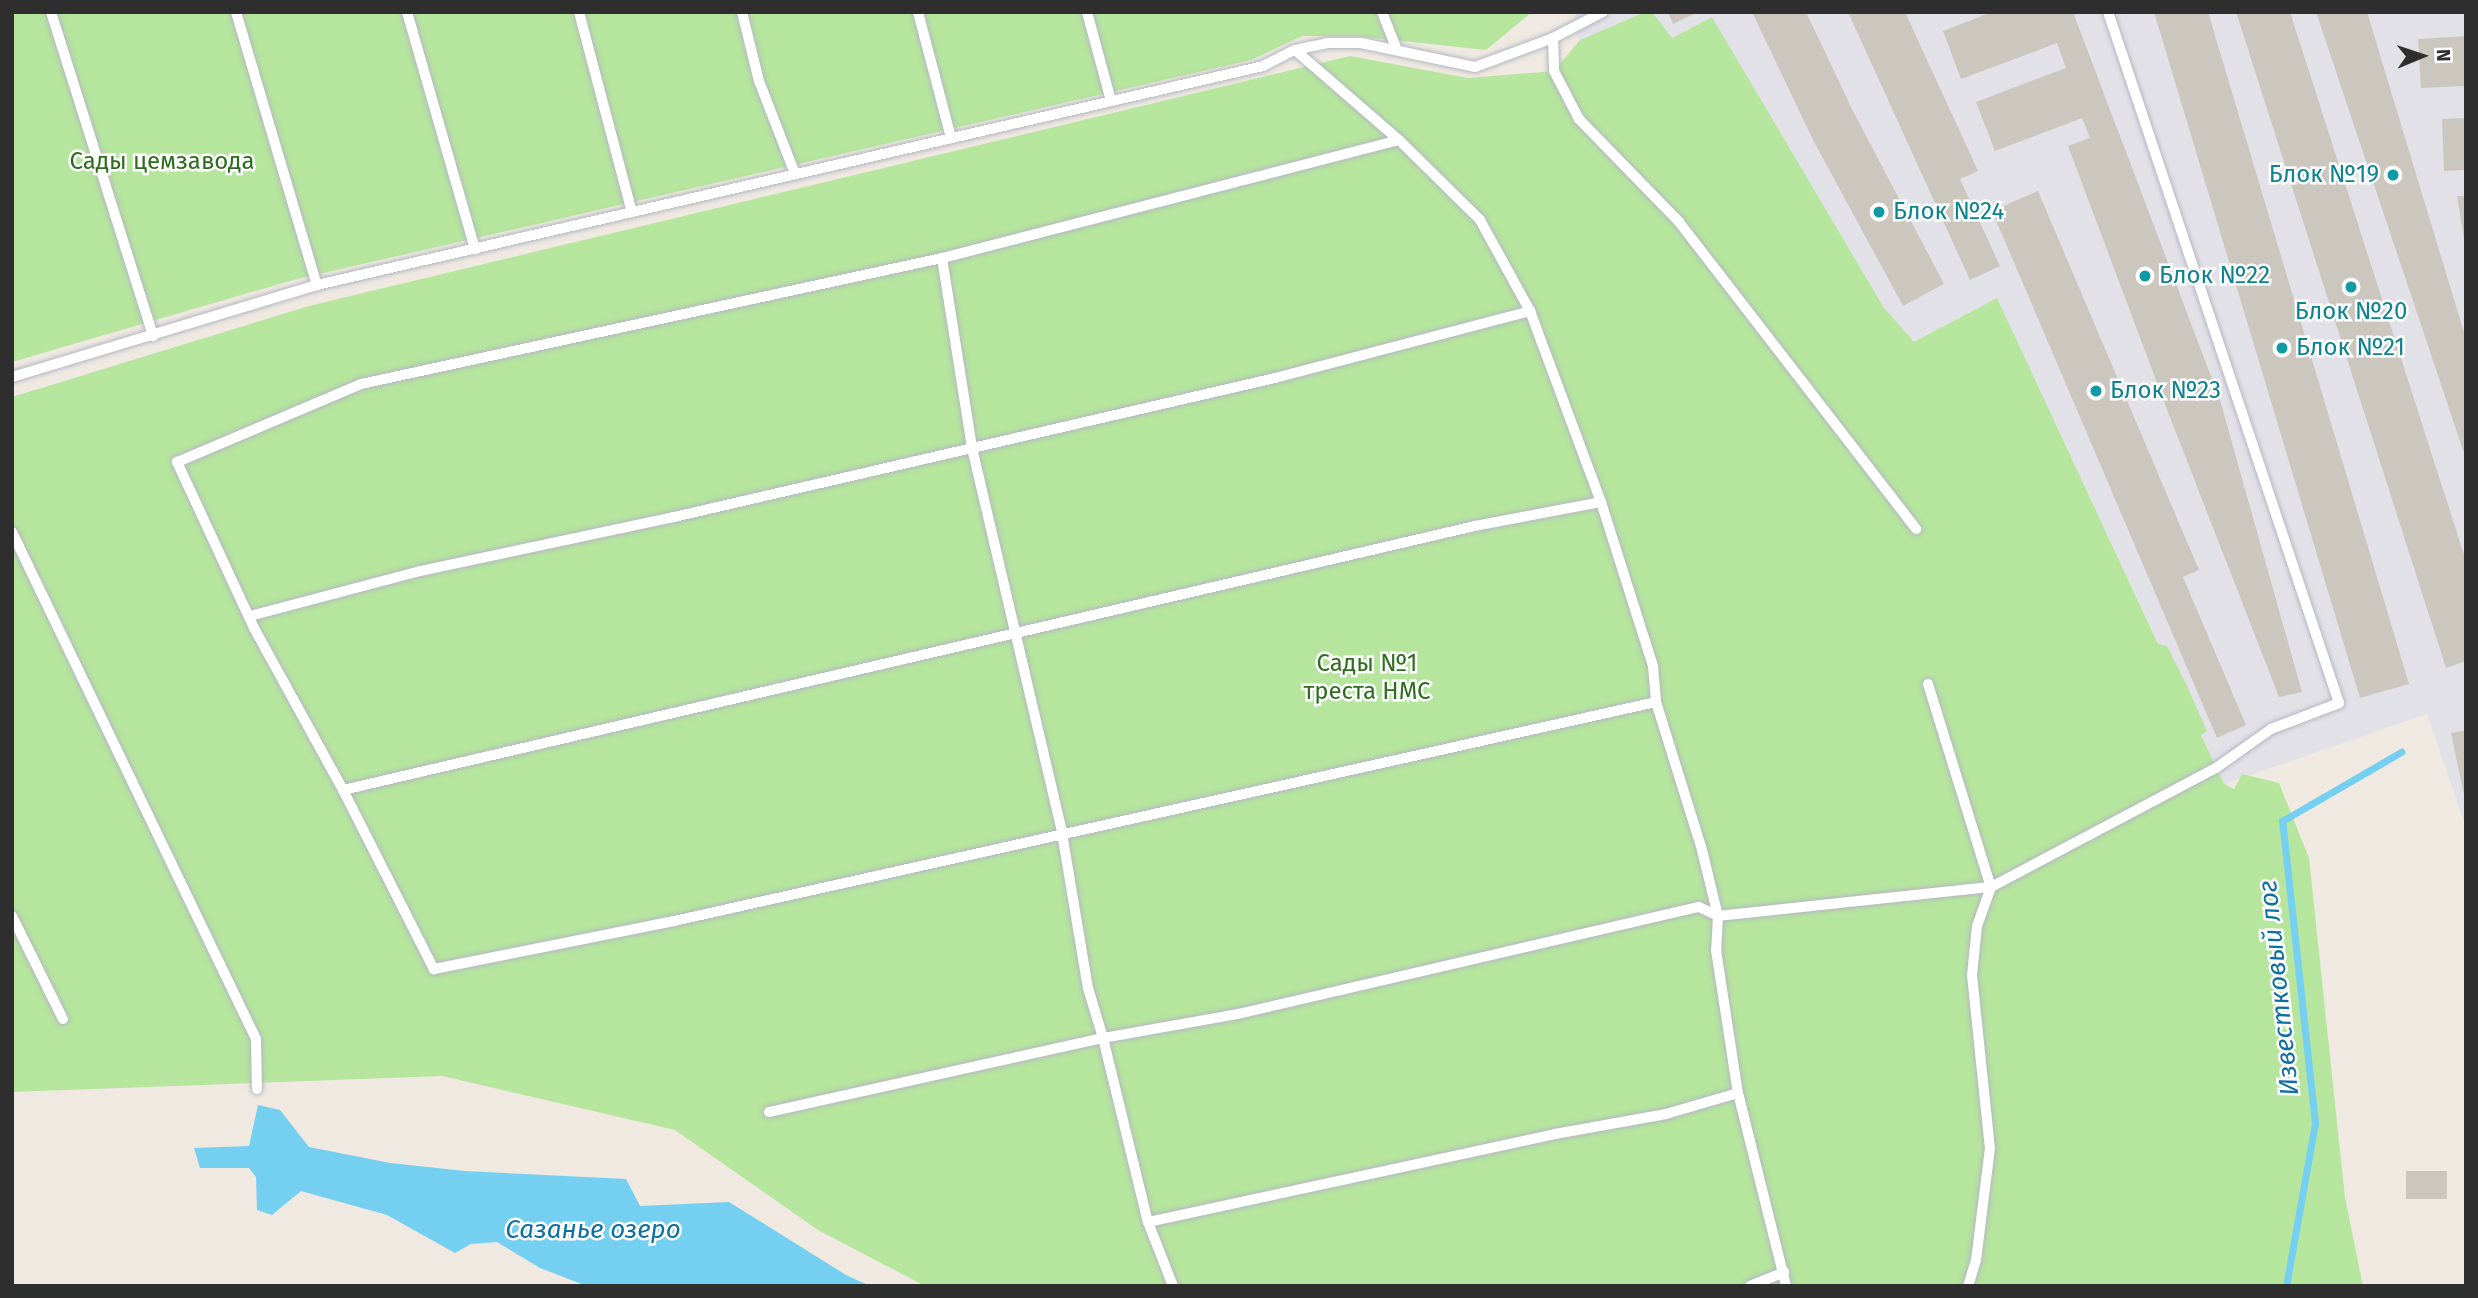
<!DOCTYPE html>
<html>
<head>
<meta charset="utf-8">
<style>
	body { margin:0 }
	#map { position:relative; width:2478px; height:1298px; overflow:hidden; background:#efe9e1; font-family:"Fira Sans",sans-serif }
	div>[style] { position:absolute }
	.industrial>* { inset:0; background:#e3e1e8 }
	.green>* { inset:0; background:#b6e59e }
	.water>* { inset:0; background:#75cff0 }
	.stream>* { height:7px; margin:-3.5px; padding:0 3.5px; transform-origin:3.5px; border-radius:3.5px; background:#75cff0 }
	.building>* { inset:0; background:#cbc7bf }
	.roads { filter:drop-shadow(0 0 2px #b4b7c1) drop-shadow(0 0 2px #b4b7c1) }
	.lane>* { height:10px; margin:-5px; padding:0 5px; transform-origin:5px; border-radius:5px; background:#fff }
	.dots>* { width:19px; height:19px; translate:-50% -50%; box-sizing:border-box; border:4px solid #fff; border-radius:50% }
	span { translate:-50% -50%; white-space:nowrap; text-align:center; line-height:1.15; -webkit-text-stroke:5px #fff; paint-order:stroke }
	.park-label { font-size:24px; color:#2c6e1b }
	.culture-label { font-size:24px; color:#0d838f }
	.right { translate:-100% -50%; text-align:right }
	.left { translate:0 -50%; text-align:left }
	.water-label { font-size:26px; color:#0d6fa3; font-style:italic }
	.frame { position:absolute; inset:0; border:14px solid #2e2e2e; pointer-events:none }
	.north { position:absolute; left:2387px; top:21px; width:70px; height:70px; -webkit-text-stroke:5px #fff; paint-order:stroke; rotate:88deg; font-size:19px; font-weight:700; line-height:28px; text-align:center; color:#2e2e2e }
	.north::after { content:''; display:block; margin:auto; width:24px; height:32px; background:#2e2e2e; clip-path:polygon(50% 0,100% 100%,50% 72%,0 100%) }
</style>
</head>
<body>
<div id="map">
	<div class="industrial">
		<div style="clip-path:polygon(1576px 12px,1645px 12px,1580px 40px,1572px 26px)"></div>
		<div style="clip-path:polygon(1652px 12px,2466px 12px,2466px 827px,2427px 714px,2224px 784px,1997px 299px,1914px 343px,1884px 308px,1711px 18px,1671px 38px)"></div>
	</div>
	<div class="green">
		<div style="clip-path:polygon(12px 12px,1532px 12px,1486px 50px,1357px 36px,1302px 36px,1251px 60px,293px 280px,12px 362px)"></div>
		<div style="clip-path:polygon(1645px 12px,1652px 12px,1672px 38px,1712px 17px,1884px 308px,1914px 342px,1997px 298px,2158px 644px,2167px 646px,2187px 686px,2207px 731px,2201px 735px,2224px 784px,2234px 789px,2242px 774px,2279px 783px,2309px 858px,2345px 1198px,2363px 1286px,925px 1286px,818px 1230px,675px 1130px,442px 1076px,12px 1092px,12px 397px,309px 306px,1350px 56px,1468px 78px,1554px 71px,1580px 40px)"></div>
	</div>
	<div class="water">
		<div style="clip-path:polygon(258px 1105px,280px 1110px,309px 1147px,390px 1163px,465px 1171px,626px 1179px,640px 1206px,729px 1202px,846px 1275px,870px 1286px,587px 1286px,540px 1268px,497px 1242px,471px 1244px,455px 1253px,387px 1215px,301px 1191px,272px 1215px,257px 1210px,256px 1177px,249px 1168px,200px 1168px,194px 1148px,249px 1146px)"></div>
	</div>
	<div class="stream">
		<div style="left:2286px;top:1286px;width:166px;rotate:-79.9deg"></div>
		<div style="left:2315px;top:1123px;width:304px;rotate:-96.2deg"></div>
		<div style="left:2282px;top:821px;width:138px;rotate:-30.1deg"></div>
	</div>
	<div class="building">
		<div style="clip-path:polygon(1668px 12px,1698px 12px,1673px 24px)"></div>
		<div style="clip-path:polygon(1752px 12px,1806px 12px,1853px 111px,1944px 284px,1903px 306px,1813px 140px)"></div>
		<div style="clip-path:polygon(1848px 12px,1905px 12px,1978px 171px,1960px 179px,2000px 266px,1970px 280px)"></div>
		<div style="clip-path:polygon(1992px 12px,2073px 12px,2220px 400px,2302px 692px,2279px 697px,2166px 407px,2068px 146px,2090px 138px,2082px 118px,1995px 151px,1976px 102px,2066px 68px,2057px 43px,1961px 79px,1943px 31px)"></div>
		<div style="clip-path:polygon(2154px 12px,2208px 12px,2409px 684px,2360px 698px)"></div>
		<div style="clip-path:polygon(2236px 12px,2290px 12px,2466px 561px,2466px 661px,2446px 668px)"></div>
		<div style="clip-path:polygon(2316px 12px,2367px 12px,2466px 339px,2466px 459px)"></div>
		<div style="clip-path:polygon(2466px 36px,2466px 86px,2421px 88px,2418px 39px)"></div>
		<div style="clip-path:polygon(2466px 118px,2466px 170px,2444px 171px,2442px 119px)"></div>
		<div style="clip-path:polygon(2038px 191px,2199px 570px,2183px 577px,2246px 725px,2217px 738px,1992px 211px)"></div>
		<div style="clip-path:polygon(2457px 196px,2466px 196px,2466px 239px,2464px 239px)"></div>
		<div style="clip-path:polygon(2466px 730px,2466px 800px,2465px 800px,2451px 733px)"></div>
		<div style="clip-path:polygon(2406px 1171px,2447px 1171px,2447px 1199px,2406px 1199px)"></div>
	</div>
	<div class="roads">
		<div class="lane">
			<div style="left:51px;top:12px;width:340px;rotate:72.5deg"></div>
			<div style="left:236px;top:12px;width:285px;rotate:73.5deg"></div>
			<div style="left:407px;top:12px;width:247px;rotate:74deg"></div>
			<div style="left:579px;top:12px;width:207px;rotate:75.2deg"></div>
			<div style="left:742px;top:12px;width:71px;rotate:76.2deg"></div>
			<div style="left:759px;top:81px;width:100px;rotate:68.8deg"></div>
			<div style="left:918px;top:12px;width:130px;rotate:75.3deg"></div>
			<div style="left:1087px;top:12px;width:92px;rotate:74.9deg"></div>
			<div style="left:1382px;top:12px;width:41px;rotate:68.5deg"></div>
			<div style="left:1553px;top:38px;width:33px;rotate:88deg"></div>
			<div style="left:1554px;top:71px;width:54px;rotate:62.5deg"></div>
			<div style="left:1579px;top:119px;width:144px;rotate:45.8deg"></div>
			<div style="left:1679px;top:222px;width:388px;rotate:52.3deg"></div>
			<div style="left:1295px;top:50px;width:138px;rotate:40.9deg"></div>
			<div style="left:1399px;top:140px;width:114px;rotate:44.6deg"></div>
			<div style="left:1480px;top:220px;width:104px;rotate:61.2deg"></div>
			<div style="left:1530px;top:311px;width:204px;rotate:69.6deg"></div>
			<div style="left:1601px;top:502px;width:172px;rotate:72.4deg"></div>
			<div style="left:1653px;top:666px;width:36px;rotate:85deg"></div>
			<div style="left:1656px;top:702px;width:155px;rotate:72.7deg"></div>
			<div style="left:1702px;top:850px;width:68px;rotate:76.4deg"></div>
			<div style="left:1718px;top:916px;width:34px;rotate:93deg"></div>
			<div style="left:1716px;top:950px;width:145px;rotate:81.3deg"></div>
			<div style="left:1738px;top:1093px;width:199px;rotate:76deg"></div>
			<div style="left:1399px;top:140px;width:472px;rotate:165.5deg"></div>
			<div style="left:942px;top:258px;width:595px;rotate:167.76deg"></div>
			<div style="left:361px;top:384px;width:200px;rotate:157deg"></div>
			<div style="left:177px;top:462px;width:183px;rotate:65.1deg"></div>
			<div style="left:254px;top:628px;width:185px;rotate:61.2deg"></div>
			<div style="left:343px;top:790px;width:201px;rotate:63.1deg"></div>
			<div style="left:434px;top:969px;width:245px;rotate:-11.3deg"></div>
			<div style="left:674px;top:921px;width:1006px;rotate:-12.57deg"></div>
			<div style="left:942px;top:258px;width:192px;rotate:81deg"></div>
			<div style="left:972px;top:448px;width:395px;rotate:76.8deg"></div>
			<div style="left:1062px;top:833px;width:157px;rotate:80.5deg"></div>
			<div style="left:1088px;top:988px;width:52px;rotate:73.3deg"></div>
			<div style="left:1103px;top:1038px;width:189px;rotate:76.3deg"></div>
			<div style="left:1148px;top:1222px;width:69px;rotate:68.7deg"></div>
			<div style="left:12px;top:377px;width:319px;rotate:-16.8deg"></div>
			<div style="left:317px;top:285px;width:971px;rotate:-13.03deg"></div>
			<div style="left:1263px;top:66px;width:36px;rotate:-27deg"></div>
			<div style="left:1295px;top:50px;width:33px;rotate:-12deg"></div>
			<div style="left:1327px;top:43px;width:34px"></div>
			<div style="left:1361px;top:43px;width:116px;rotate:11.9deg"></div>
			<div style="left:1475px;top:67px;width:83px;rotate:-20.4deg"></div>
			<div style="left:1553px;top:38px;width:56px;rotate:-27.5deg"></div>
			<div style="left:12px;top:532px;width:563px;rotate:64.3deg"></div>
			<div style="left:256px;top:1039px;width:50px;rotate:88.9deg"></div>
			<div style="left:250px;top:616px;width:176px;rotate:-14.8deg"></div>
			<div style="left:420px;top:571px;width:260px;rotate:-12deg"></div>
			<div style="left:674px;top:517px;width:617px;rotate:-13.02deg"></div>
			<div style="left:1275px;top:378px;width:264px;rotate:-14.7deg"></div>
			<div style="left:1928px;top:684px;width:213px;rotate:72.8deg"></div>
			<div style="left:1991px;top:887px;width:41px;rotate:109.7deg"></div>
			<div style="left:1977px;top:926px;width:49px;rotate:95.8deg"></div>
			<div style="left:1972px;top:975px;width:174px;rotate:84.1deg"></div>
			<div style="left:1990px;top:1148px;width:113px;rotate:97.1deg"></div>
			<div style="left:1976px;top:1260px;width:27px;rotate:107deg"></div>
			<div style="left:343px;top:790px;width:1162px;rotate:-13.13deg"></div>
			<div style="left:1475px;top:526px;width:128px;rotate:-10.8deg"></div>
			<div style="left:12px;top:916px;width:115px;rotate:63.7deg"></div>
			<div style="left:769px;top:1112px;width:342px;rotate:-12.5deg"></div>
			<div style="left:1103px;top:1038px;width:137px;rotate:-10.1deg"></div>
			<div style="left:1238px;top:1014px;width:473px;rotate:-13.1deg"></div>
			<div style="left:1699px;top:907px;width:21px;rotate:25deg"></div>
			<div style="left:1718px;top:916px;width:275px;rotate:-6.1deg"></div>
			<div style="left:1991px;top:887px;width:255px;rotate:-27.9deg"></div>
			<div style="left:2216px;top:768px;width:67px;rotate:-35.3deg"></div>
			<div style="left:2271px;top:729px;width:73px;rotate:-20.9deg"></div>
			<div style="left:2339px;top:703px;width:729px;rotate:-108.48deg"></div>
			<div style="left:1148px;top:1222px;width:416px;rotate:-12.2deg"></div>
			<div style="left:1555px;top:1134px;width:113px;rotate:-10.2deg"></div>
			<div style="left:1666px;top:1114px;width:75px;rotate:-16.3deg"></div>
			<div style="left:1750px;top:1286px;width:37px;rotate:-22deg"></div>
		</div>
	</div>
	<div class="dots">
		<div style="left:2393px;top:175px;background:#0f9aa8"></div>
		<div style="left:1879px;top:212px;background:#0f9aa8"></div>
		<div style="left:2145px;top:276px;background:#0f9aa8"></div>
		<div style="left:2351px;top:287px;background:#0f9aa8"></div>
		<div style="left:2282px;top:348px;background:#0f9aa8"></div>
		<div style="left:2096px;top:391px;background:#0f9aa8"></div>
	</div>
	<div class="park-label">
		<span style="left:162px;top:162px">Сады цемзавода</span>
		<span style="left:1367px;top:678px">Сады №1<br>треста НМС</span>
	</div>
	<div class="culture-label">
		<span class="right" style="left:2379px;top:175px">Блок №19</span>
		<span class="left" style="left:1893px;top:212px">Блок №24</span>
		<span class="left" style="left:2159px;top:276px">Блок №22</span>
		<span style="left:2351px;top:312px">Блок №20</span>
		<span class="left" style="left:2296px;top:348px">Блок №21</span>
		<span class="left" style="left:2110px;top:391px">Блок №23</span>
	</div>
	<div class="water-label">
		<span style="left:2279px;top:988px;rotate:-96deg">Известковый лог</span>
		<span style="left:593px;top:1230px">Сазанье озеро</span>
	</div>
	<div class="frame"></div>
	<div class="north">N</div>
</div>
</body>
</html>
